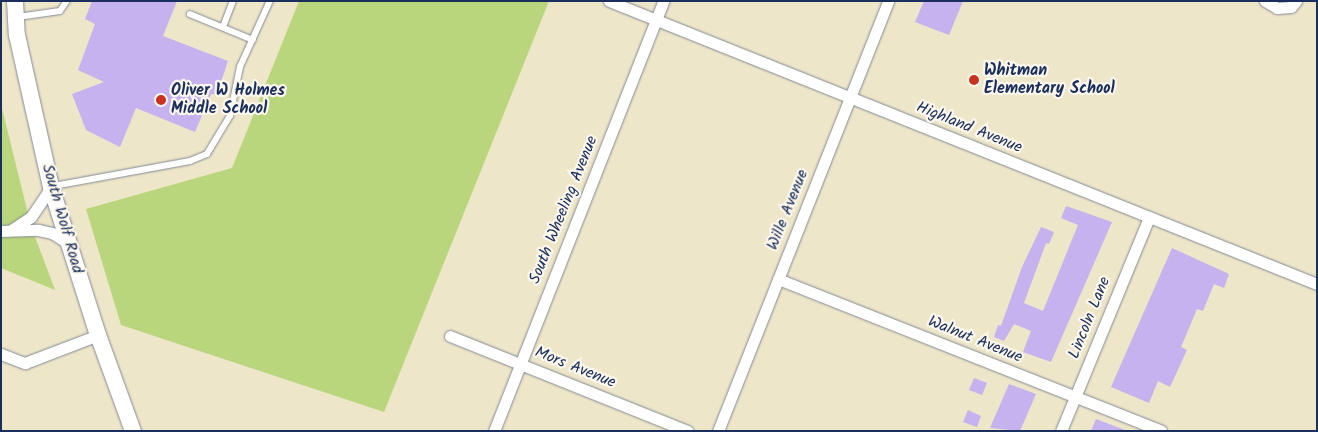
<!DOCTYPE html>
<html>
<head>
<meta charset="utf-8">
<style>
	body { margin:0 }
	#map { position:relative; width:1318px; height:432px; overflow:hidden; background:#ede6c9; font-family:Kalam,sans-serif }
	div>[style] { position:absolute }
	.green>* { inset:0; background:#bad67c }
	.building>* { inset:0; background:#c5b2ee }
	.roads { filter:drop-shadow(0 0 1px #848a94) drop-shadow(0 0 1px #848a94) }
	.service>* { height:5.5px; margin:-2.75px; padding:0 2.75px; transform-origin:2.75px; border-radius:2.75px; background:#fff }
	.minor>* { height:11px; margin:-5.5px; padding:0 5.5px; transform-origin:5.5px; border-radius:5.5px; background:#fff }
	.secondary>* { height:16px; margin:-8px; padding:0 8px; transform-origin:8px; border-radius:8px; background:#fff }
	.dots>* { width:14px; height:14px; translate:-50% -50%; box-sizing:border-box; border:2px solid #fbf7ec; border-radius:50% }
	span { translate:-50% -50%; white-space:nowrap; text-align:center; line-height:1.15; -webkit-text-stroke:4.5px #fbf7ec; paint-order:stroke }
	.poi-label { font-size:16px; color:#1b2f5e; font-weight:700 }
	.left { translate:0 -50%; text-align:left }
	.street-label { font-size:16px; color:#1b2f5e }
	.frame { position:absolute; inset:0; border:2px solid #1b2f5e; pointer-events:none }
</style>
</head>
<body>
<div id="map">
	<div class="green">
		<div style="clip-path:polygon(299px 1px,549px 1px,384px 412px,121px 325px,86px 209px,232px 168px)"></div>
		<div style="clip-path:polygon(1px 104px,31px 226px,55px 290px,1px 268px)"></div>
	</div>
	<div class="building">
		<div style="clip-path:polygon(92px 1px,177px 1px,163px 36px,228px 61px,217px 94px,211px 94px,195px 132px,136px 108px,120px 147px,86px 130px,72px 94px,104px 82px,78px 70px,95px 24px,85px 19px)"></div>
		<div style="clip-path:polygon(924px 1px,963px 1px,949px 35px,915px 22px)"></div>
		<div style="clip-path:polygon(1066px 206px,1112px 222px,1051px 362px,1023px 352px,1031px 331px,1014px 324px,1004px 341px,994px 337px,998px 325px,1001px 326px,1022px 267px,1041px 227px,1054px 232px,1049px 244px,1046px 243px,1024px 303px,1043px 311px,1078px 225px,1061px 218px)"></div>
		<div style="clip-path:polygon(1172px 248px,1229px 274px,1224px 288px,1214px 284px,1203px 311px,1197px 309px,1181px 347px,1187px 350px,1170px 387px,1158px 381px,1149px 403px,1111px 387px)"></div>
		<div style="clip-path:polygon(974px 378px,987px 383px,982px 395px,969px 390px)"></div>
		<div style="clip-path:polygon(1009px 384px,1036px 394px,1020px 431px,990px 428px)"></div>
		<div style="clip-path:polygon(968px 410px,981px 416px,977px 427px,963px 422px)"></div>
		<div style="clip-path:polygon(1096px 419px,1125px 430px,1125px 431px,1091px 431px)"></div>
	</div>
	<div class="roads">
		<div class="service">
			<div style="left:190px;top:14px;width:68px;rotate:22.4deg"></div>
			<div style="left:18px;top:17px;width:42px;rotate:-8.1deg"></div>
			<div style="left:60px;top:11px;width:12px;rotate:-55deg"></div>
			<div style="left:223px;top:27px;width:28px;rotate:-69deg"></div>
			<div style="left:54px;top:186px;width:138px;rotate:-10.4deg"></div>
			<div style="left:190px;top:161px;width:18px;rotate:-22deg"></div>
			<div style="left:207px;top:154px;width:44px;rotate:-58.8deg"></div>
			<div style="left:230px;top:116px;width:50px;rotate:-78.5deg"></div>
			<div style="left:240px;top:67px;width:72px;rotate:-65.6deg"></div>
		</div>
		<div class="minor">
			<div style="left:609px;top:1px;width:762px;rotate:21.79deg"></div>
			<div style="left:1265px;top:1px;width:14px;rotate:30deg"></div>
			<div style="left:1277px;top:8px;width:14px;rotate:-4deg"></div>
			<div style="left:1291px;top:7px;width:8px;rotate:-50deg"></div>
			<div style="left:11px;top:230px;width:24px;rotate:-33deg"></div>
			<div style="left:31px;top:217px;width:36px;rotate:-56deg"></div>
			<div style="left:1px;top:231px;width:37px;rotate:-2deg"></div>
			<div style="left:38px;top:230px;width:14px;rotate:12deg"></div>
			<div style="left:52px;top:233px;width:19px;rotate:32deg"></div>
			<div style="left:778px;top:279px;width:412px;rotate:21.6deg"></div>
			<div style="left:450px;top:336px;width:256px;rotate:21.8deg"></div>
			<div style="left:1px;top:354px;width:26px;rotate:21deg"></div>
			<div style="left:25px;top:363px;width:78px;rotate:-21deg"></div>
			<div style="left:494px;top:431px;width:462px;rotate:-68.5deg"></div>
			<div style="left:718px;top:431px;width:462px;rotate:-68.4deg"></div>
			<div style="left:1061px;top:431px;width:231px;rotate:-67.6deg"></div>
		</div>
		<div class="secondary">
			<div style="left:15px;top:1px;width:34px;rotate:87deg"></div>
			<div style="left:17px;top:35px;width:156px;rotate:77.4deg"></div>
			<div style="left:51px;top:187px;width:155px;rotate:72.4deg"></div>
			<div style="left:98px;top:335px;width:102px;rotate:70deg"></div>
		</div>
	</div>
	<div class="dots">
		<div style="left:974px;top:80px;background:#c8321e"></div>
		<div style="left:161px;top:100px;background:#c8321e"></div>
	</div>
	<div class="poi-label">
		<span class="left" style="left:984px;top:80px">Whitman<br>Elementary School</span>
		<span class="left" style="left:171px;top:100px">Oliver W Holmes<br>Middle School</span>
	</div>
	<div class="street-label">
		<span style="left:969px;top:128px;rotate:22deg">Highland Avenue</span>
		<span style="left:564px;top:210px;rotate:-68deg">South Wheeling Avenue</span>
		<span style="left:788px;top:210px;rotate:-68deg">Wille Avenue</span>
		<span style="left:62px;top:219px;rotate:74deg">South Wolf Road</span>
		<span style="left:1090px;top:318px;rotate:-68deg">Lincoln Lane</span>
		<span style="left:975px;top:340px;rotate:22deg">Walnut Avenue</span>
		<span style="left:575px;top:368px;rotate:22deg">Mors Avenue</span>
	</div>
	<div class="frame"></div>
</div>
</body>
</html>
